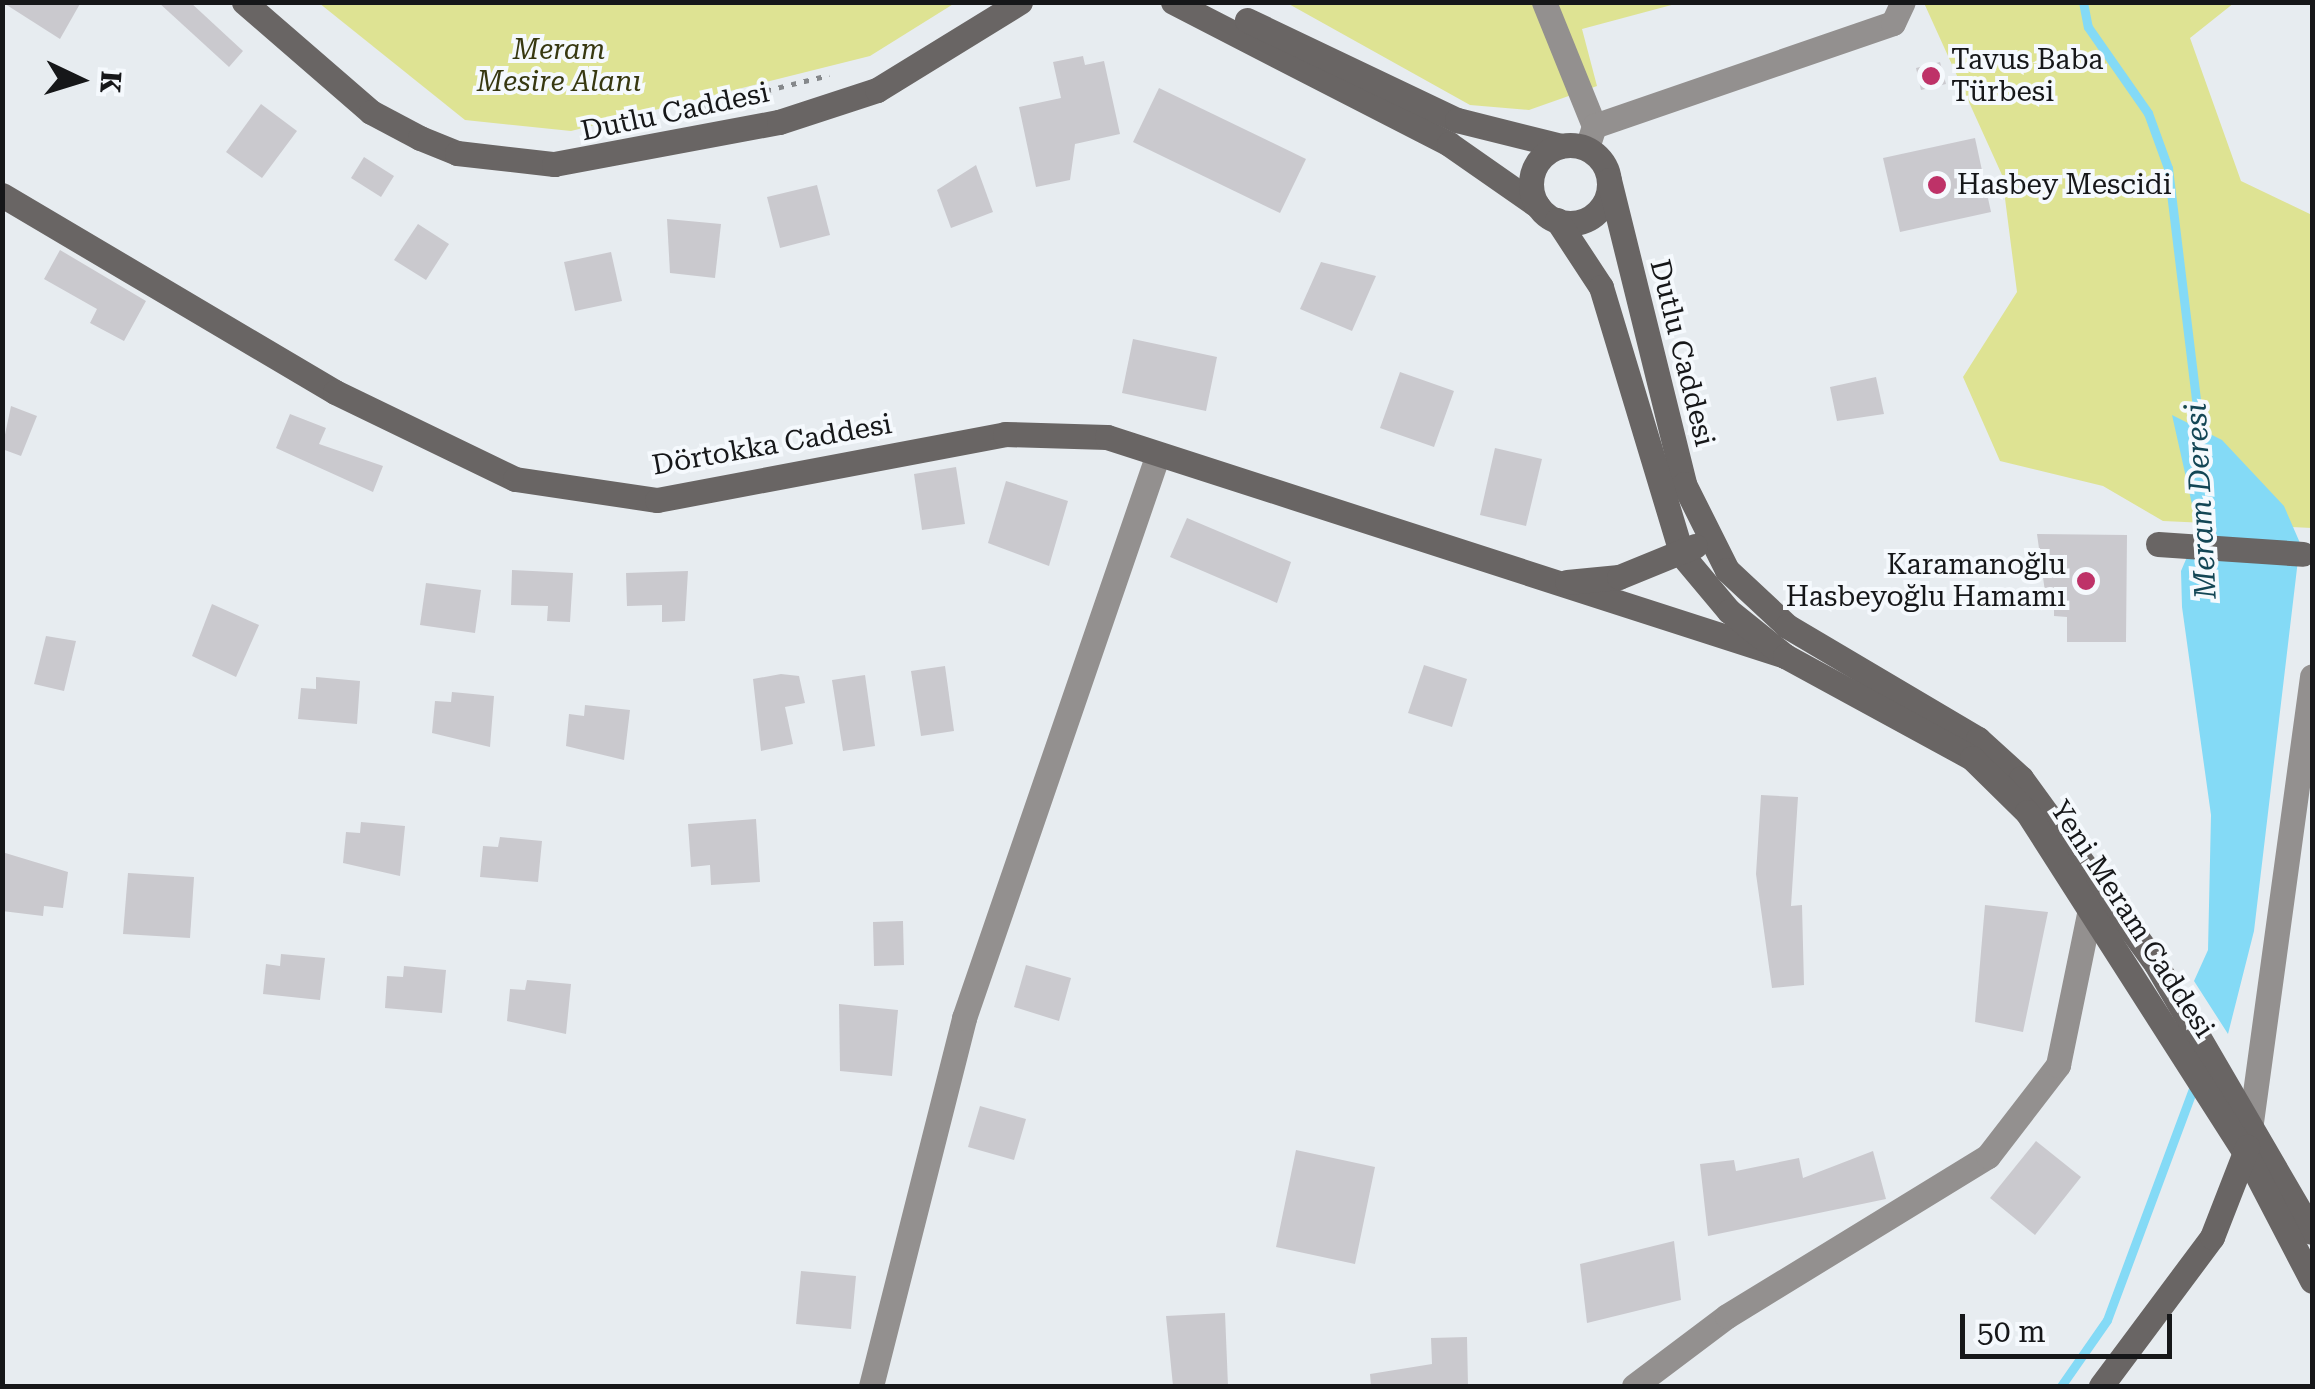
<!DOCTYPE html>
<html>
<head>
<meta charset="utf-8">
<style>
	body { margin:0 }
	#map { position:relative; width:2315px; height:1389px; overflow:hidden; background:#e7ecf0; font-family:"Roboto Serif",serif }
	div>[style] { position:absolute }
	.green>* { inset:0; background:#dee393 }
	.water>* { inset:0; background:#84daf6 }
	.stream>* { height:9px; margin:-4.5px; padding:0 4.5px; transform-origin:4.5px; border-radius:4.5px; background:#84daf6 }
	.building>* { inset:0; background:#cac9ce }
	.path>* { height:5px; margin-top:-2.5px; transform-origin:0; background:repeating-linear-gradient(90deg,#85888b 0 5px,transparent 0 13px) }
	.street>* { height:25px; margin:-12.5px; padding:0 12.5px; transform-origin:12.5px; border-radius:12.5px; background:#93908f }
	.secondary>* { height:25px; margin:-12.5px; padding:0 12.5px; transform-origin:12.5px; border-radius:12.5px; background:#696564 }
	.secondary>.ring { margin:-12.5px; padding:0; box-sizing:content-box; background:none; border:25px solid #696564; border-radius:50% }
	.dots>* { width:28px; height:28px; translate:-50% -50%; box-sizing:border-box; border:5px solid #f5f9fd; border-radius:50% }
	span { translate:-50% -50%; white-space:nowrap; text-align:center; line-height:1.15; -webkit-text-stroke:8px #f5f9fd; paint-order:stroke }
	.park-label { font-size:28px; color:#373811; font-style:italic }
	.poi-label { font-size:28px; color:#161719 }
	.left { translate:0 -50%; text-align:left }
	.right { translate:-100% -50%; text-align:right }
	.street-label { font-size:28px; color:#161719 }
	.water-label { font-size:30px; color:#134655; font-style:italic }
	.frame { position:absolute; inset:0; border:5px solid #161719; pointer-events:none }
	.north { position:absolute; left:30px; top:30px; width:100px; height:100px; -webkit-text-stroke:8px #f5f9fd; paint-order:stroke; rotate:94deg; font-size:28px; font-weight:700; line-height:40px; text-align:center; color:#161719 }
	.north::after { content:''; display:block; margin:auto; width:35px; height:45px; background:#161719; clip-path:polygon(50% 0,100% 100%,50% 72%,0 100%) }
	.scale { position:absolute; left:1960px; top:1314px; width:212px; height:45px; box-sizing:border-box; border:5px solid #161719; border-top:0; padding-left:12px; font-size:30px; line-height:35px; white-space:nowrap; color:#161719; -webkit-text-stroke:8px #f5f9fd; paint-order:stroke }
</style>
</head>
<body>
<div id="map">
	<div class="green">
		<div style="clip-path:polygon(319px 3px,955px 3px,870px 56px,571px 131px,465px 120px)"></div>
		<div style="clip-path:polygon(1287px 3px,1679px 3px,1582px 29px,1597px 86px,1529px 110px,1470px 105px)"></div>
		<div style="clip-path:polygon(1924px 3px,2234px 3px,2190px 38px,2241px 181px,2312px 215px,2312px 528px,2163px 521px,2103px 486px,2000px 461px,1963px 377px,2017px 292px,2002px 175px)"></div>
	</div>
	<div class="water">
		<div style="clip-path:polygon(2172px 415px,2222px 440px,2284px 506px,2300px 543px,2254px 931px,2228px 1034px,2194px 981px,2208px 950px,2211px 815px,2182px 607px,2181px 571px,2198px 531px)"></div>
	</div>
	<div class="stream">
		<div style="left:2083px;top:2px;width:25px;rotate:79deg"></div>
		<div style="left:2088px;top:27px;width:105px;rotate:55.1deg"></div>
		<div style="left:2148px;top:113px;width:59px;rotate:70deg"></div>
		<div style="left:2168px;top:168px;width:273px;rotate:83.1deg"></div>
		<div style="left:2061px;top:1386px;width:80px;rotate:-55.1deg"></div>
		<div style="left:2107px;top:1320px;width:246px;rotate:-69.6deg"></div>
	</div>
	<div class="building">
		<div style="clip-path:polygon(2px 2px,81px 2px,60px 39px)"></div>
		<div style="clip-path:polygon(158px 2px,190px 2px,243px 51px,229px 67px)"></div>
		<div style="clip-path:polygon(1083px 56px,1085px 65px,1104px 61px,1120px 134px,1075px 144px,1070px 180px,1036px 187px,1019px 107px,1061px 98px,1053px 62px)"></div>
		<div style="clip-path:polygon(1940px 62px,1946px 84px,1921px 90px,1916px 68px)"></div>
		<div style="clip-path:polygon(1159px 88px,1306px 159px,1280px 213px,1133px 142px)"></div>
		<div style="clip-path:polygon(261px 104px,297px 131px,262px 178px,226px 152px)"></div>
		<div style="clip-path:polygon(1975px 138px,1991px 212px,1900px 232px,1883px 158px)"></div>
		<div style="clip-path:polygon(364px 157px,394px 176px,381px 197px,351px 178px)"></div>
		<div style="clip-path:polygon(976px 165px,993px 212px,951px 228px,937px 190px)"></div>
		<div style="clip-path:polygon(817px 185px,830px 235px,780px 248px,767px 197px)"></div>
		<div style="clip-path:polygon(667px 219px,721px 224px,715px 278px,670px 273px)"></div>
		<div style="clip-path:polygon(418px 224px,449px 244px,426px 280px,394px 260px)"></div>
		<div style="clip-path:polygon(60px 250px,146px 301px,124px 341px,90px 323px,97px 309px,44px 279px)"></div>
		<div style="clip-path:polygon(611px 252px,622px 301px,575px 311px,564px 262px)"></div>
		<div style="clip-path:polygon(1321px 262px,1376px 276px,1352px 331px,1300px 309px)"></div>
		<div style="clip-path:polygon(1133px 339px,1217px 357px,1206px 411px,1122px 393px)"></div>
		<div style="clip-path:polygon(1400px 372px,1454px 391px,1434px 447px,1380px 428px)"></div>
		<div style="clip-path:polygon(1876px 377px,1884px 414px,1837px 421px,1830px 387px)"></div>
		<div style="clip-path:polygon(11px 406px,37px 416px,21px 456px,2px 449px)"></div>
		<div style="clip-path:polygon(290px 414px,326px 428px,319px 444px,383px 466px,373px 492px,276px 448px)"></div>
		<div style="clip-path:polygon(1495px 448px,1542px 459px,1526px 526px,1480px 515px)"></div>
		<div style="clip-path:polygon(956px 467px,965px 524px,922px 530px,914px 474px)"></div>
		<div style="clip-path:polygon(1006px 481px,1068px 501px,1049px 566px,988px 543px)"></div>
		<div style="clip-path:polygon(1187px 518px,1291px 562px,1277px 603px,1170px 557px)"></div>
		<div style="clip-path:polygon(2037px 534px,2127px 535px,2126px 642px,2067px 642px,2067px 617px,2054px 616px,2054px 598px,2046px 599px)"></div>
		<div style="clip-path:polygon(512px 570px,573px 573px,570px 622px,547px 621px,548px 606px,511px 605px)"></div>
		<div style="clip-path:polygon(688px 571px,685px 621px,662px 622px,662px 605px,627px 606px,626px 573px)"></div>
		<div style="clip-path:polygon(426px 583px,481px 590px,475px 633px,420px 625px)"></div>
		<div style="clip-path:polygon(212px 604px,259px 625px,236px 677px,192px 656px)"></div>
		<div style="clip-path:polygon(46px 636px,76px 641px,64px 691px,34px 684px)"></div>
		<div style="clip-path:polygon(1424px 665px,1467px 679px,1452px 727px,1408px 713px)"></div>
		<div style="clip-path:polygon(945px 666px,954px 731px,921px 736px,911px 671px)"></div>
		<div style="clip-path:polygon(781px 674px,799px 676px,805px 703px,785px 707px,793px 744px,761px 751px,753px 679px)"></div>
		<div style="clip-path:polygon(865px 675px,875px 746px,843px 751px,832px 680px)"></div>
		<div style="clip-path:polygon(316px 677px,360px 681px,357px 724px,298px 719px,301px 688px,316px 689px)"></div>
		<div style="clip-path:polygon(452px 692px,494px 696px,490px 747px,432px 733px,435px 701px,451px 702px)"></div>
		<div style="clip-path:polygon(585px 705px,630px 710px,624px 760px,566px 746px,569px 714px,584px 716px)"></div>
		<div style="clip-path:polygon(1761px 795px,1798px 797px,1791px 906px,1802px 905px,1804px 985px,1772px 988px,1756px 874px)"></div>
		<div style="clip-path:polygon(756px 819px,760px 882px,711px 885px,710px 865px,691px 867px,688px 824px)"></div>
		<div style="clip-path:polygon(361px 822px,405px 826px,400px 876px,343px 863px,346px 832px,360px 833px)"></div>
		<div style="clip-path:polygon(500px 837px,542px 841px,538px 882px,480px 877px,483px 846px,498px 847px)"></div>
		<div style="clip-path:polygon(2px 852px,68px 872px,63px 908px,44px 906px,43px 916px,2px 911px)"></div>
		<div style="clip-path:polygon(128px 873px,194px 877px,190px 938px,123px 934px)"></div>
		<div style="clip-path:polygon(1985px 905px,2048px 912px,2023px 1032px,1975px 1022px)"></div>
		<div style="clip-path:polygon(903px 921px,904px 965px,874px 966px,873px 922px)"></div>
		<div style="clip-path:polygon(281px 954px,325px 958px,320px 1000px,263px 994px,266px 964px,280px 966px)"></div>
		<div style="clip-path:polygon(1026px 965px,1071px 978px,1059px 1021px,1014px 1007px)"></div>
		<div style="clip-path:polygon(404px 966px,446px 970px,442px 1013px,385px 1008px,387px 976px,403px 977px)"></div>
		<div style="clip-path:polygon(527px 980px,571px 984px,566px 1034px,507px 1021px,510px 989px,525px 990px)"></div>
		<div style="clip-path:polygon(839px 1004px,898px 1010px,892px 1076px,840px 1071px)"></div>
		<div style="clip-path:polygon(980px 1106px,1026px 1119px,1014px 1160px,968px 1147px)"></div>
		<div style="clip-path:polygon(2036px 1141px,2081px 1177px,2035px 1235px,1990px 1198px)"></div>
		<div style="clip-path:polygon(1296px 1150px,1375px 1167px,1355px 1264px,1276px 1247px)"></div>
		<div style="clip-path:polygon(1873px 1151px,1886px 1199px,1708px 1236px,1700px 1164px,1734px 1160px,1736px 1171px,1799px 1158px,1803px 1178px)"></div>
		<div style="clip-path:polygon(1674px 1241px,1681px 1300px,1587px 1323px,1580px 1264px)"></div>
		<div style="clip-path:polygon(801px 1271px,856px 1276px,851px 1329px,796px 1324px)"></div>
		<div style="clip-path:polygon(1225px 1313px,1228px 1386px,1173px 1386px,1166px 1316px)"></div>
		<div style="clip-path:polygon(1467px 1337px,1468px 1386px,1371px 1386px,1370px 1374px,1432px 1364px,1431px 1338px)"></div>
	</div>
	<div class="path">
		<div style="left:703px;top:106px;width:130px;rotate:-13.8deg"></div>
	</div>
	<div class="street">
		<div style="left:1544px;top:2px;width:134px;rotate:68deg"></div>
		<div style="left:1594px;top:126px;width:23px;rotate:108deg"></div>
		<div style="left:1594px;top:126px;width:316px;rotate:-19deg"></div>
		<div style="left:1893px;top:23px;width:23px;rotate:-65deg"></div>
		<div style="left:2251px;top:1122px;width:450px;rotate:-82.2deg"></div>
		<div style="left:871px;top:1386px;width:380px;rotate:-75.8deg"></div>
		<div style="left:964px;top:1018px;width:593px;rotate:-71.02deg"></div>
		<div style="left:1634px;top:1386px;width:116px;rotate:-37deg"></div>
		<div style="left:1727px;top:1316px;width:306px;rotate:-31.5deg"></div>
		<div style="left:1988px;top:1156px;width:115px;rotate:-52.4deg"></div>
		<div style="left:2058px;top:1065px;width:174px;rotate:-78.4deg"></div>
	</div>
	<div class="secondary">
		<div style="left:244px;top:2px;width:168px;rotate:40.9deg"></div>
		<div style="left:371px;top:112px;width:55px;rotate:28deg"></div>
		<div style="left:420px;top:138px;width:40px;rotate:22deg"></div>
		<div style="left:457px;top:153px;width:98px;rotate:6.5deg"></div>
		<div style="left:554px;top:164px;width:229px;rotate:-10.6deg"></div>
		<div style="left:779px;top:122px;width:103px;rotate:-18.1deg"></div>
		<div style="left:877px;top:90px;width:168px;rotate:-31.6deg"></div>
		<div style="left:1173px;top:2px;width:310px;rotate:27.2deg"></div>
		<div style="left:1449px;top:144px;width:108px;rotate:34.9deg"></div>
		<div style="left:1247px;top:20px;width:233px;rotate:25.5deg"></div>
		<div style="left:1457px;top:120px;width:107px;rotate:14deg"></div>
		<div class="ring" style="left:1531px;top:145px;width:53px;height:53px"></div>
		<div style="left:1609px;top:180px;width:313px;rotate:76.1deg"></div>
		<div style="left:1684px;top:484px;width:96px;rotate:63.4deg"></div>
		<div style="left:1727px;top:570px;width:82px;rotate:43deg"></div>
		<div style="left:1787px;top:626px;width:222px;rotate:30.6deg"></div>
		<div style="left:1978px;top:739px;width:58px;rotate:42.2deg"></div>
		<div style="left:2021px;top:778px;width:230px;rotate:54deg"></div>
		<div style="left:2156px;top:964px;width:310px;rotate:59.8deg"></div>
		<div style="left:2px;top:195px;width:387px;rotate:30.6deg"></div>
		<div style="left:335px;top:392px;width:200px;rotate:25.8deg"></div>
		<div style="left:515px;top:479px;width:144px;rotate:8.4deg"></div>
		<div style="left:657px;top:500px;width:354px;rotate:-10.7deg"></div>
		<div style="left:1005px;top:434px;width:102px;rotate:1.7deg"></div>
		<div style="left:1107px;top:437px;width:712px;rotate:17.9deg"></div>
		<div style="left:1557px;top:220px;width:80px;rotate:56.7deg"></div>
		<div style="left:1601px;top:287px;width:280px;rotate:73.2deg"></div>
		<div style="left:1682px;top:555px;width:73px;rotate:50deg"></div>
		<div style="left:1729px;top:611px;width:72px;rotate:38.8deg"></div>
		<div style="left:1785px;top:656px;width:213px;rotate:28.6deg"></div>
		<div style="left:1972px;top:758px;width:77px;rotate:44.5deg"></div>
		<div style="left:2027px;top:812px;width:406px;rotate:57.4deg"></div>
		<div style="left:2246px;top:1154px;width:143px;rotate:62.5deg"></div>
		<div style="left:2158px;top:544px;width:145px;rotate:3.9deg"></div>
		<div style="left:1567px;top:582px;width:52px;rotate:-5.5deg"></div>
		<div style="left:1619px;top:577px;width:82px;rotate:-22.2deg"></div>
		<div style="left:2101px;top:1386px;width:186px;rotate:-53.3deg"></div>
		<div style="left:2212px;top:1237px;width:97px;rotate:-68.7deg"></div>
	</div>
	<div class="dots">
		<div style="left:1931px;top:76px;background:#be3268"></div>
		<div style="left:1937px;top:185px;background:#be3268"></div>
		<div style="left:2086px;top:581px;background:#be3268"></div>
	</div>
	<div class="park-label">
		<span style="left:559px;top:66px">Meram<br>Mesire Alanı</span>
	</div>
	<div class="poi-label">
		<span class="left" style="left:1951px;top:76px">Tavus Baba<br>Türbesi</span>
		<span class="left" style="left:1957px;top:185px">Hasbey Mescidi</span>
		<span class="right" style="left:2066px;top:581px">Karamanoğlu<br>Hasbeyoğlu Hamamı</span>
	</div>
	<div class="street-label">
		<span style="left:675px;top:112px;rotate:-12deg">Dutlu Caddesi</span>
		<span style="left:1682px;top:353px;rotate:76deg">Dutlu Caddesi</span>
		<span style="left:772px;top:445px;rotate:-10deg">Dörtokka Caddesi</span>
		<span style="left:2132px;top:919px;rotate:57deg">Yeni Meram Caddesi</span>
	</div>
	<div class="water-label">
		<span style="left:2201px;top:501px;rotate:-93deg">Meram Deresi</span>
	</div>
	<div class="frame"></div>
	<div class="north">K</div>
	<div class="scale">50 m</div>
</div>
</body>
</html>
